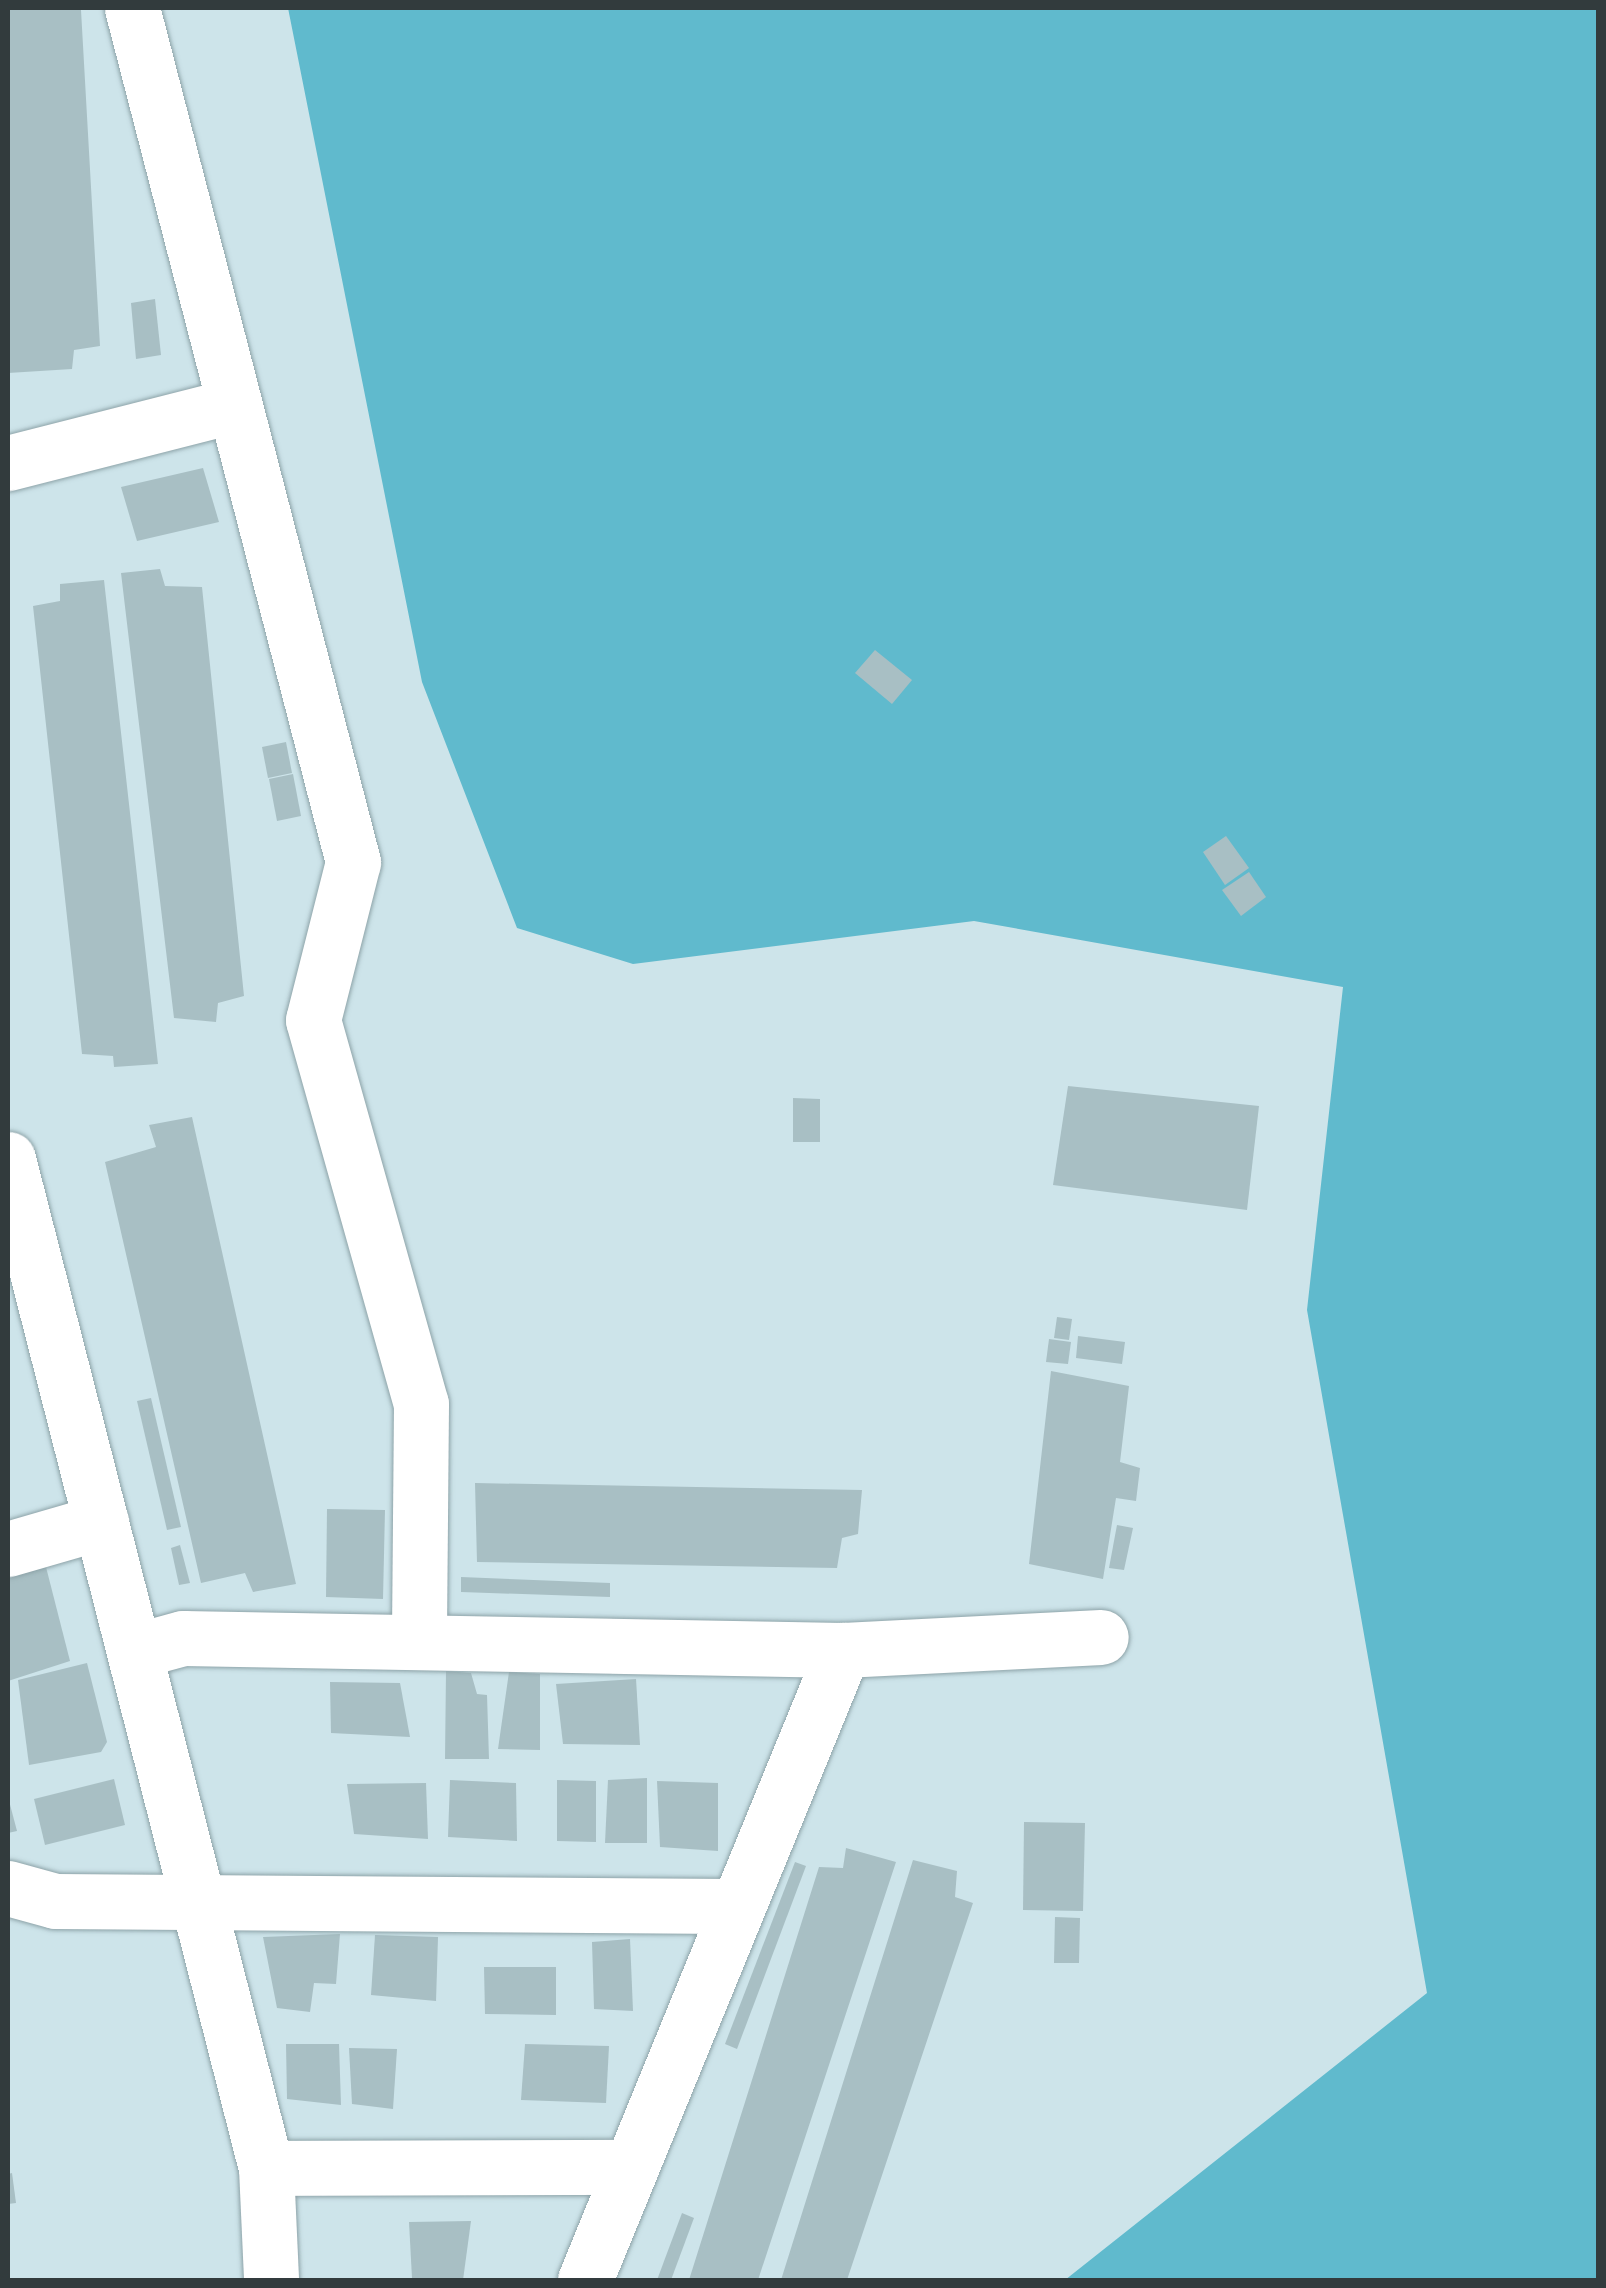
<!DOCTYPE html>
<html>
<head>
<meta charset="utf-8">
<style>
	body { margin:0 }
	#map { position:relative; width:1606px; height:2288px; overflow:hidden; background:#cde4ea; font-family:Overpass,sans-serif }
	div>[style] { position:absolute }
	.forest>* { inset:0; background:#60bacd }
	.building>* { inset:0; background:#a8bfc4 }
	.roads { filter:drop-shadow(0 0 2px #8da3a8) drop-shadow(0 0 2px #8da3a8) }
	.street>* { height:55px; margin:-27.5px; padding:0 27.5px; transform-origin:27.5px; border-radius:27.5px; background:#fff }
	.secondary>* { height:55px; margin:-27.5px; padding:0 27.5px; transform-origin:27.5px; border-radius:27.5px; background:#fff }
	span { translate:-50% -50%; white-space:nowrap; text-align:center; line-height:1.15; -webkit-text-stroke:10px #fff; paint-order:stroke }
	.frame { position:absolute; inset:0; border:10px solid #323b3d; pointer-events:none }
</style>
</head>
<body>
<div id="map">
	<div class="forest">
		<div style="clip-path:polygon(288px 8px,1598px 8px,1598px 2280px,1065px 2280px,1427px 1993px,1307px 1310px,1343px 987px,974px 921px,633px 964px,517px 928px,422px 682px)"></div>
	</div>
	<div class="building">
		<div style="clip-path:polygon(8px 8px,81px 10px,100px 346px,74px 350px,72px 369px,8px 373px)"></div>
		<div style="clip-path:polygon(155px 299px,161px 355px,136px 359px,131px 303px)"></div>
		<div style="clip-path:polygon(203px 468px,219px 522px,137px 541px,121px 487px)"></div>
		<div style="clip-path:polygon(160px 569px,165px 586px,202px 587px,244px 996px,218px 1003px,216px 1022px,174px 1018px,121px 573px)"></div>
		<div style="clip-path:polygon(104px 580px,158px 1064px,114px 1067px,113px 1056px,82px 1054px,33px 606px,60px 601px,60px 584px)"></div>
		<div style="clip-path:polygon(875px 650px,912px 680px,892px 704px,855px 673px)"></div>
		<div style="clip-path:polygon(286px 742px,292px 773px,268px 778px,262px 747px)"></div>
		<div style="clip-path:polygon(293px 774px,301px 816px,277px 821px,269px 779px)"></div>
		<div style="clip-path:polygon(1226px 836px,1249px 868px,1225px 885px,1203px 852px)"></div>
		<div style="clip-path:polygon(1249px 872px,1266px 897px,1241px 916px,1222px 890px)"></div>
		<div style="clip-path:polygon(1068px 1086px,1259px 1106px,1247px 1210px,1053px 1185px)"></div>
		<div style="clip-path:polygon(793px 1098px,820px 1099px,820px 1142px,793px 1142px)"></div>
		<div style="clip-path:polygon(192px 1117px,296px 1584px,253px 1592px,245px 1573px,201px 1583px,105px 1162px,156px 1147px,149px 1125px)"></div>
		<div style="clip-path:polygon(1057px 1317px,1072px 1319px,1069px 1340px,1054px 1338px)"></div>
		<div style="clip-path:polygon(1078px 1336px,1125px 1342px,1122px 1364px,1076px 1358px)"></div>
		<div style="clip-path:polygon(1049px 1339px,1071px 1342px,1068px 1364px,1046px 1362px)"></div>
		<div style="clip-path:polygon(1051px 1371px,1129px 1386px,1120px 1462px,1140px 1468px,1136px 1501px,1116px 1498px,1103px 1579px,1029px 1564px)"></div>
		<div style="clip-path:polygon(151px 1398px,181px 1527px,167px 1530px,137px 1401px)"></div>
		<div style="clip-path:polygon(475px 1483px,862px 1490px,858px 1534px,842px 1538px,837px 1568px,477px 1562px)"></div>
		<div style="clip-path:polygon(327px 1509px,385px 1510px,383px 1599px,326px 1597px)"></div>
		<div style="clip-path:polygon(1117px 1525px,1133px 1528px,1124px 1570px,1109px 1568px)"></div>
		<div style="clip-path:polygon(180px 1545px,190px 1583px,179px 1585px,171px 1548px)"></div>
		<div style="clip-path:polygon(46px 1567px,70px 1661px,8px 1681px,8px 1577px)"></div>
		<div style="clip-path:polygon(461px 1577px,610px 1583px,610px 1597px,461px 1592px)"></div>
		<div style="clip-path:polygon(87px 1663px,107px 1742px,101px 1752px,29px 1765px,18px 1680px)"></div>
		<div style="clip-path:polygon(446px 1671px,471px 1673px,477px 1694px,487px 1695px,489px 1759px,445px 1759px)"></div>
		<div style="clip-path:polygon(509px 1672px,540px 1674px,540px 1750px,498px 1749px)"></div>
		<div style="clip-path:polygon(636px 1679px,640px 1745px,563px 1744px,556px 1684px)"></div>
		<div style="clip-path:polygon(330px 1682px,400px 1683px,410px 1737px,331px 1733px)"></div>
		<div style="clip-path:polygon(647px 1778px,647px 1843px,605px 1843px,608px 1780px)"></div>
		<div style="clip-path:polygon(114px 1779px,125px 1825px,45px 1845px,34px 1799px)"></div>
		<div style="clip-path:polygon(450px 1780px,516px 1783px,517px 1841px,448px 1837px)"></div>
		<div style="clip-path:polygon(557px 1780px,596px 1781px,596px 1842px,557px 1841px)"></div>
		<div style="clip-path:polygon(657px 1781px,718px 1783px,718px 1851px,660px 1847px)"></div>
		<div style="clip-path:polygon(426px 1783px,428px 1839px,354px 1834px,347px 1784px)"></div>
		<div style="clip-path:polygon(8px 1797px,17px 1831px,8px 1833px)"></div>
		<div style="clip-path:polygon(1024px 1822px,1085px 1823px,1083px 1911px,1023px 1910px)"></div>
		<div style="clip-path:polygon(846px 1848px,896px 1862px,758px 2280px,689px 2280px,819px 1867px,843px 1868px)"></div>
		<div style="clip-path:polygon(913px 1860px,957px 1871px,955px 1897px,973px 1903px,847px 2280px,781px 2280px)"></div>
		<div style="clip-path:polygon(795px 1862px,806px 1866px,737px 2049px,725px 2044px)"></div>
		<div style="clip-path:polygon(1055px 1917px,1080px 1918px,1079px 1963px,1054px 1963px)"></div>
		<div style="clip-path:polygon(340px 1934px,336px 1984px,314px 1983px,310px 2012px,277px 2008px,263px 1937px)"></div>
		<div style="clip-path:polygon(375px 1935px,438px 1937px,436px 2001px,371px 1995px)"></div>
		<div style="clip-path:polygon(630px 1939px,633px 2011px,594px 2009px,592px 1942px)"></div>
		<div style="clip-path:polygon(484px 1967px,556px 1967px,556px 2015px,485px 2014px)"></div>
		<div style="clip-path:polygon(286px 2044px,339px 2044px,341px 2105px,287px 2099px)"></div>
		<div style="clip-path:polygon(525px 2044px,609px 2046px,606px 2103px,521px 2100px)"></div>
		<div style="clip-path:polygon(349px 2048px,397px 2049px,393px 2109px,352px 2104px)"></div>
		<div style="clip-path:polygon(12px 2173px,16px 2203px,8px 2204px,8px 2174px)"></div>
		<div style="clip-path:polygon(682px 2213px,694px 2218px,671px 2280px,657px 2280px)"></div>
		<div style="clip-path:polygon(471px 2221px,463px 2280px,412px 2278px,409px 2222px)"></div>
	</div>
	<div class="roads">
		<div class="street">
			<div style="left:132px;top:8px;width:882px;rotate:75.49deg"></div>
			<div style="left:353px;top:862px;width:163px;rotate:104.2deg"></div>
			<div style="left:313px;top:1020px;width:399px;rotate:74.3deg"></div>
			<div style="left:421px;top:1404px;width:236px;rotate:90.5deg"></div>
			<div style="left:8px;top:463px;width:230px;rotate:-14.3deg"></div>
			<div style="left:8px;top:1549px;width:97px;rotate:-16.2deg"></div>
			<div style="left:135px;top:1651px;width:50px;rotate:-15.2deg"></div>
			<div style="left:183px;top:1638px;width:660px;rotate:1.04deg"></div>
			<div style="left:843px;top:1650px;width:258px;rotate:-2.9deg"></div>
			<div style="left:8px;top:1888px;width:49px;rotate:15.5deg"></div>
			<div style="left:55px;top:1901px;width:677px;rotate:0.42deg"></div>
			<div style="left:266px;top:2168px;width:365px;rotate:-0.2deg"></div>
			<div style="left:585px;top:2280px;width:681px;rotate:-67.73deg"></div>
		</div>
		<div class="secondary">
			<div style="left:8px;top:1159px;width:1041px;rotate:75.66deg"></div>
			<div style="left:266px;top:2168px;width:112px;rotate:87.4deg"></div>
		</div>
	</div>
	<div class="frame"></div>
</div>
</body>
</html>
